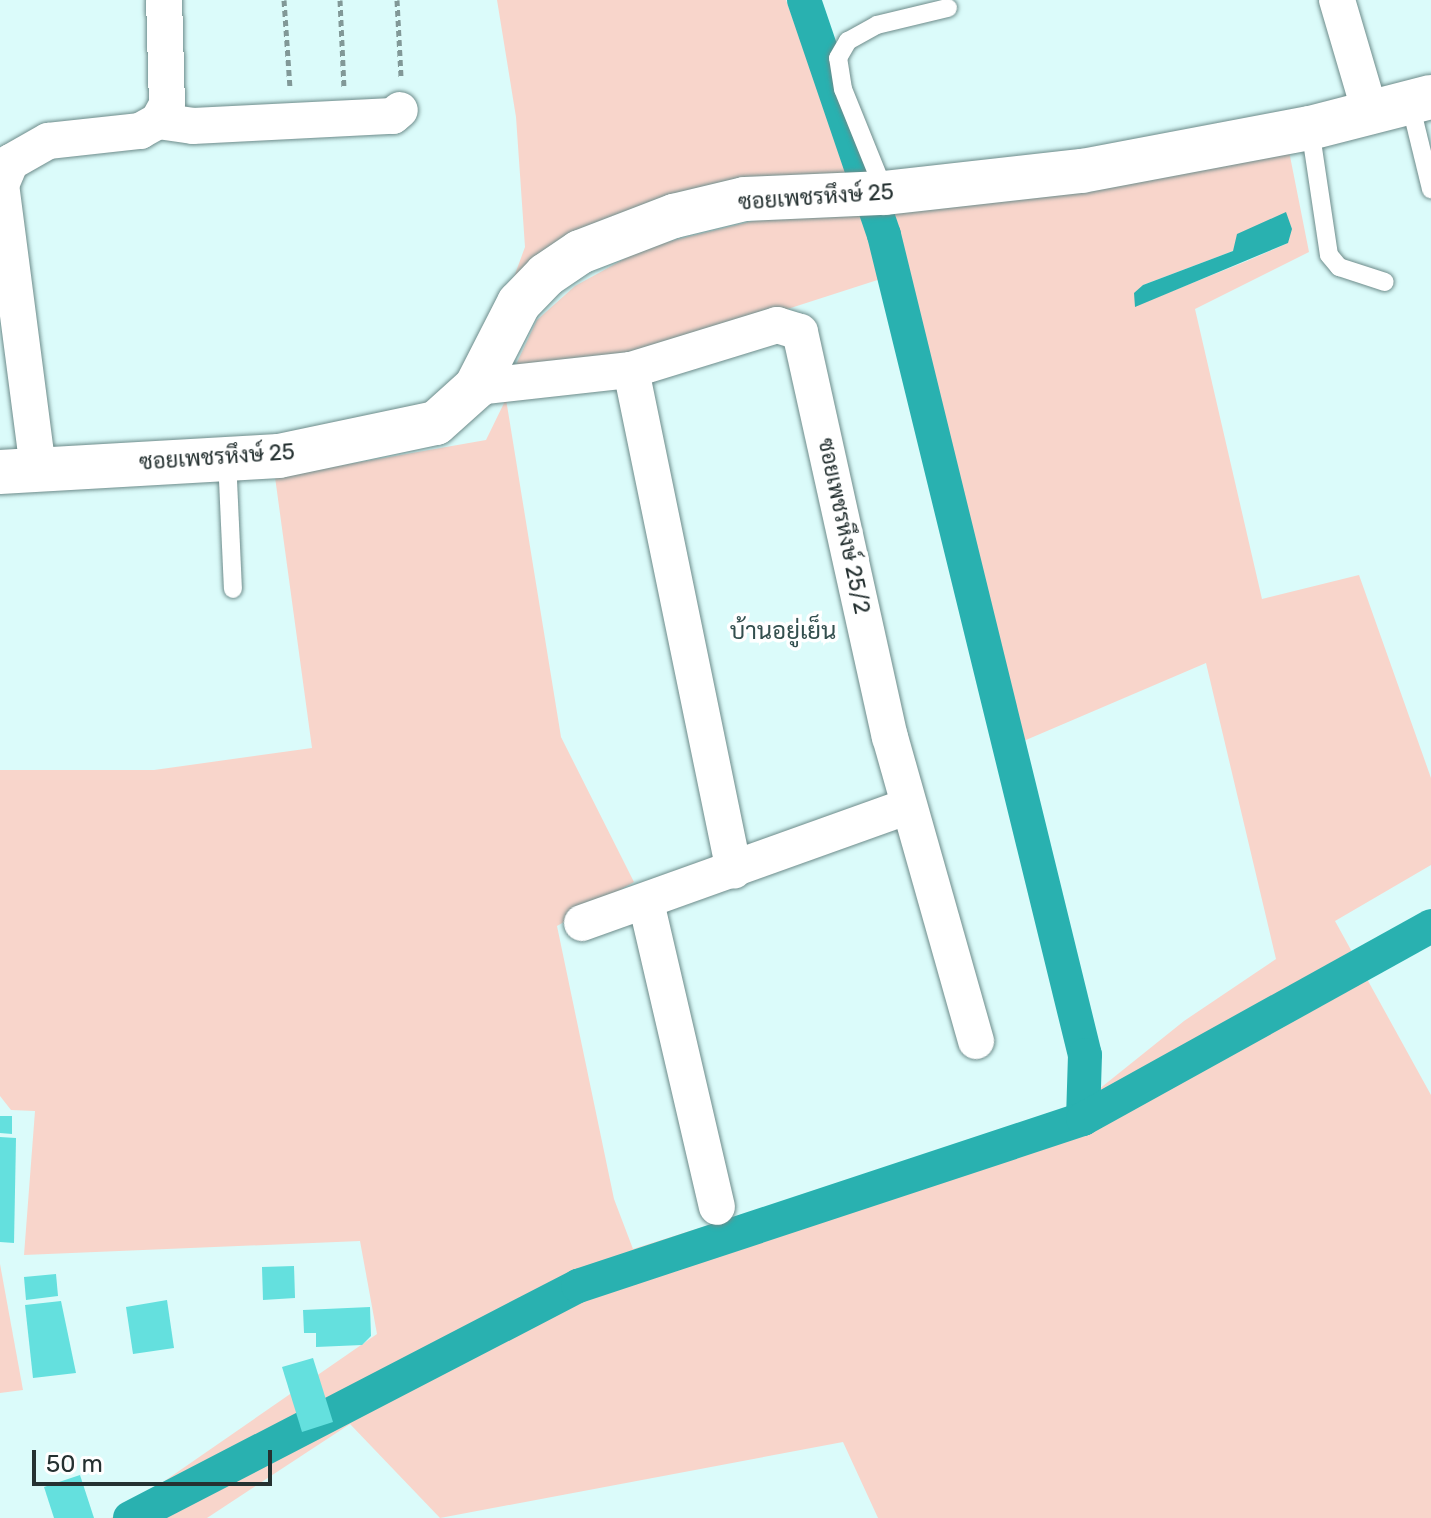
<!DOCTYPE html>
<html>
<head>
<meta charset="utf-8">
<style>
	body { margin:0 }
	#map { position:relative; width:1431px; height:1518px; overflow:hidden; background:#dbfbfa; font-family:Rubik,Sarabun,sans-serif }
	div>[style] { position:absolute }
	.green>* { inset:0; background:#f8d5cb }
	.water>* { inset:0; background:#29b1b0 }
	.canal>* { height:34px; margin:-17px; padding:0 17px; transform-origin:17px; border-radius:17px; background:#29b1b0 }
	.building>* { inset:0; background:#64e0de }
	.path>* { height:5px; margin-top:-2.5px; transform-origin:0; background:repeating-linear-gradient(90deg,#819897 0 6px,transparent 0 10px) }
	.roads { filter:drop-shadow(0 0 2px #6d8b8a) drop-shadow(0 0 2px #6d8b8a) }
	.lane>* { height:18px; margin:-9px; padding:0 9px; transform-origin:9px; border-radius:9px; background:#fff }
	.street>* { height:36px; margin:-18px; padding:0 18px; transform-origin:18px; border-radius:18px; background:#fff }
	.secondary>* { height:44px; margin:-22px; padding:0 22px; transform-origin:22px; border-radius:22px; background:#fff }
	span { translate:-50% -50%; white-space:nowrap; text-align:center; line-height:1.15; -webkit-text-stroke:7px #fff; paint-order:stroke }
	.street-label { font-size:22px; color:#253131 }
	.neighbourhood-label { font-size:24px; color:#334f4e }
	.scale { position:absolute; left:32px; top:1450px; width:240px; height:36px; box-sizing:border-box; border:4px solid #253131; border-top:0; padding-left:10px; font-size:24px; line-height:28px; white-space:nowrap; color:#253131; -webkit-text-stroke:6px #fff; paint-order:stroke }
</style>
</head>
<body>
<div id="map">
	<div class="green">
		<div style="clip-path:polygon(497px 0,786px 0,849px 175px,514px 277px,525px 247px,516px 117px)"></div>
		<div style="clip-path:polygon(evenodd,1289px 151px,1309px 252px,1195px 309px,1262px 599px,1359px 575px,1431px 778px,1431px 865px,1335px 921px,1431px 1095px,1431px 1518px,878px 1518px,843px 1442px,440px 1518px,350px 1424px,207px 1518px,111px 1518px,377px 1334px,360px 1241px,24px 1255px,35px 1111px,11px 1110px,0 1096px,0 770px,154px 770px,312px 748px,275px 477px,486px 440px,506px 399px,561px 737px,634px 882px,557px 926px,614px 1199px,633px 1249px,1073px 1110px,1184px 1021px,1276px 959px,1206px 663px,1014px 745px,890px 212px,1289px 151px,1288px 243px,1247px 261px,1135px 306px,1143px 285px,1233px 251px,1288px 243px)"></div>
		<div style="clip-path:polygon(839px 200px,863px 217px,893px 275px,657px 351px,512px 373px,537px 320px,575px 286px,646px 247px)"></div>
		<div style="clip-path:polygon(0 1264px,23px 1390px,0 1393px)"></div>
	</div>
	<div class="water">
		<div style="clip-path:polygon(1286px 212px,1292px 229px,1288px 243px,1135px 307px,1134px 293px,1143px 285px,1233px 251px,1237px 234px)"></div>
	</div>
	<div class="canal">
		<div style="left:804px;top:0;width:248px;rotate:71.2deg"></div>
		<div style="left:884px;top:235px;width:844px;rotate:76.23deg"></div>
		<div style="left:1085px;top:1055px;width:64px;rotate:91.8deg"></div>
		<div style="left:130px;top:1518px;width:505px;rotate:-27.38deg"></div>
		<div style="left:578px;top:1286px;width:532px;rotate:-18.3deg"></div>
		<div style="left:1083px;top:1119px;width:398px;rotate:-29deg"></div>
	</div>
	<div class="building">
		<div style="clip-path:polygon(0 1116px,12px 1116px,12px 1134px,0 1133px)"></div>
		<div style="clip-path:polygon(0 1137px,16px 1138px,14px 1243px,0 1242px)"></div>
		<div style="clip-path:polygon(294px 1266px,295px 1298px,263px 1300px,262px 1267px)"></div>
		<div style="clip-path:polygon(56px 1274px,58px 1296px,26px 1300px,24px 1277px)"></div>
		<div style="clip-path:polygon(167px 1300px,174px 1348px,133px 1354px,126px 1307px)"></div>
		<div style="clip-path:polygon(61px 1301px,76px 1373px,33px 1378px,25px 1305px)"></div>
		<div style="clip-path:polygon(370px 1307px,371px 1336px,362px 1345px,316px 1347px,316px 1333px,304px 1333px,303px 1310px)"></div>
		<div style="clip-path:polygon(313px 1358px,333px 1422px,302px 1432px,282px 1367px)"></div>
		<div style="clip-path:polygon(80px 1475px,94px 1518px,54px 1518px,44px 1487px)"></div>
	</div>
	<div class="path">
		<div style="left:284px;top:0;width:89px;rotate:86.1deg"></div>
		<div style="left:340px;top:0;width:88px;rotate:87.4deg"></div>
		<div style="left:397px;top:0;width:77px;rotate:87deg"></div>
	</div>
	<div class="roads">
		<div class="lane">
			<div style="left:1410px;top:103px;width:89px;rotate:76.3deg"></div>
			<div style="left:1310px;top:128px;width:128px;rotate:81.5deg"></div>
			<div style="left:1329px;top:255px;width:16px;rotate:50deg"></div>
			<div style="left:1339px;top:267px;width:48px;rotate:18.1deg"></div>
			<div style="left:885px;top:193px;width:112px;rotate:-112deg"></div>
			<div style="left:843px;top:89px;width:31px;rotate:-99deg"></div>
			<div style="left:838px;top:58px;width:20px;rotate:-60deg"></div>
			<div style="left:848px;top:41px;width:33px;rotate:-29deg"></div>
			<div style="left:877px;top:25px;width:73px;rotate:-13.5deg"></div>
			<div style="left:227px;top:458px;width:131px;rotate:87.4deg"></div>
		</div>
		<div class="street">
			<div style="left:1337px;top:0;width:117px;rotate:73.6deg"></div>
			<div style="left:158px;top:121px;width:35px;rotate:8deg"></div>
			<div style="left:193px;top:126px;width:200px;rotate:-2.9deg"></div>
			<div style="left:393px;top:116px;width:9px;rotate:-41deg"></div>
			<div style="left:631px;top:370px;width:511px;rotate:78.38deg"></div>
			<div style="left:476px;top:387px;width:156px;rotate:-6.3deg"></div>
			<div style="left:631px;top:370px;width:153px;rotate:-17.1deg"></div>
			<div style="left:777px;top:325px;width:24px;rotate:17deg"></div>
			<div style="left:800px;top:332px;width:415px;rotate:77.5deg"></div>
			<div style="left:890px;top:737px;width:316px;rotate:74.2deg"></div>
			<div style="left:38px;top:469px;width:286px;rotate:-97.4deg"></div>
			<div style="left:1px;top:185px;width:25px;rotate:-67deg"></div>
			<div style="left:11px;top:162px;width:43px;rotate:-29.6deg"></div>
			<div style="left:48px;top:141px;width:93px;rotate:-6.2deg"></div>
			<div style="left:140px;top:131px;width:21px;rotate:-29deg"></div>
			<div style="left:158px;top:121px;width:18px;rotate:-61deg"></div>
			<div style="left:167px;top:105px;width:105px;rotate:-91.6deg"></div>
			<div style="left:646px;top:902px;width:313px;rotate:76.9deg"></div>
			<div style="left:582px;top:923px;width:346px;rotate:-19.7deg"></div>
		</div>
		<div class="secondary">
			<div style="left:0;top:472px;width:279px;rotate:-3.3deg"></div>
			<div style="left:279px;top:456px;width:160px;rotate:-11.9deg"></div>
			<div style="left:436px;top:423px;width:54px;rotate:-42deg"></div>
			<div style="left:476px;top:387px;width:94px;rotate:-62.9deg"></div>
			<div style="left:519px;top:303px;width:39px;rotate:-46deg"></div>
			<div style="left:546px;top:275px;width:41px;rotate:-34.1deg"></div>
			<div style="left:580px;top:252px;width:101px;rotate:-21deg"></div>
			<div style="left:674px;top:216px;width:73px;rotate:-13.5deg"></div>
			<div style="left:745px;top:199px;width:140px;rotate:-2.5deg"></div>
			<div style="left:885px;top:193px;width:198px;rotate:-6.4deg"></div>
			<div style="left:1082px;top:171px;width:232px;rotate:-10.7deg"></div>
			<div style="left:1310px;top:128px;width:125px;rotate:-14.4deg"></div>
		</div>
	</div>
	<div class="street-label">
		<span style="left:816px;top:197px;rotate:-4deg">ซอยเพชรหึงษ์ 25</span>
		<span style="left:217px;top:457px;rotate:-4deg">ซอยเพชรหึงษ์ 25</span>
		<span style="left:844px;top:526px;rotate:78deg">ซอยเพชรหึงษ์ 25/2</span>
	</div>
	<div class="neighbourhood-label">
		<span style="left:783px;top:632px">บ้านอยู่เย็น</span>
	</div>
	<div class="scale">50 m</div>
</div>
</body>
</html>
